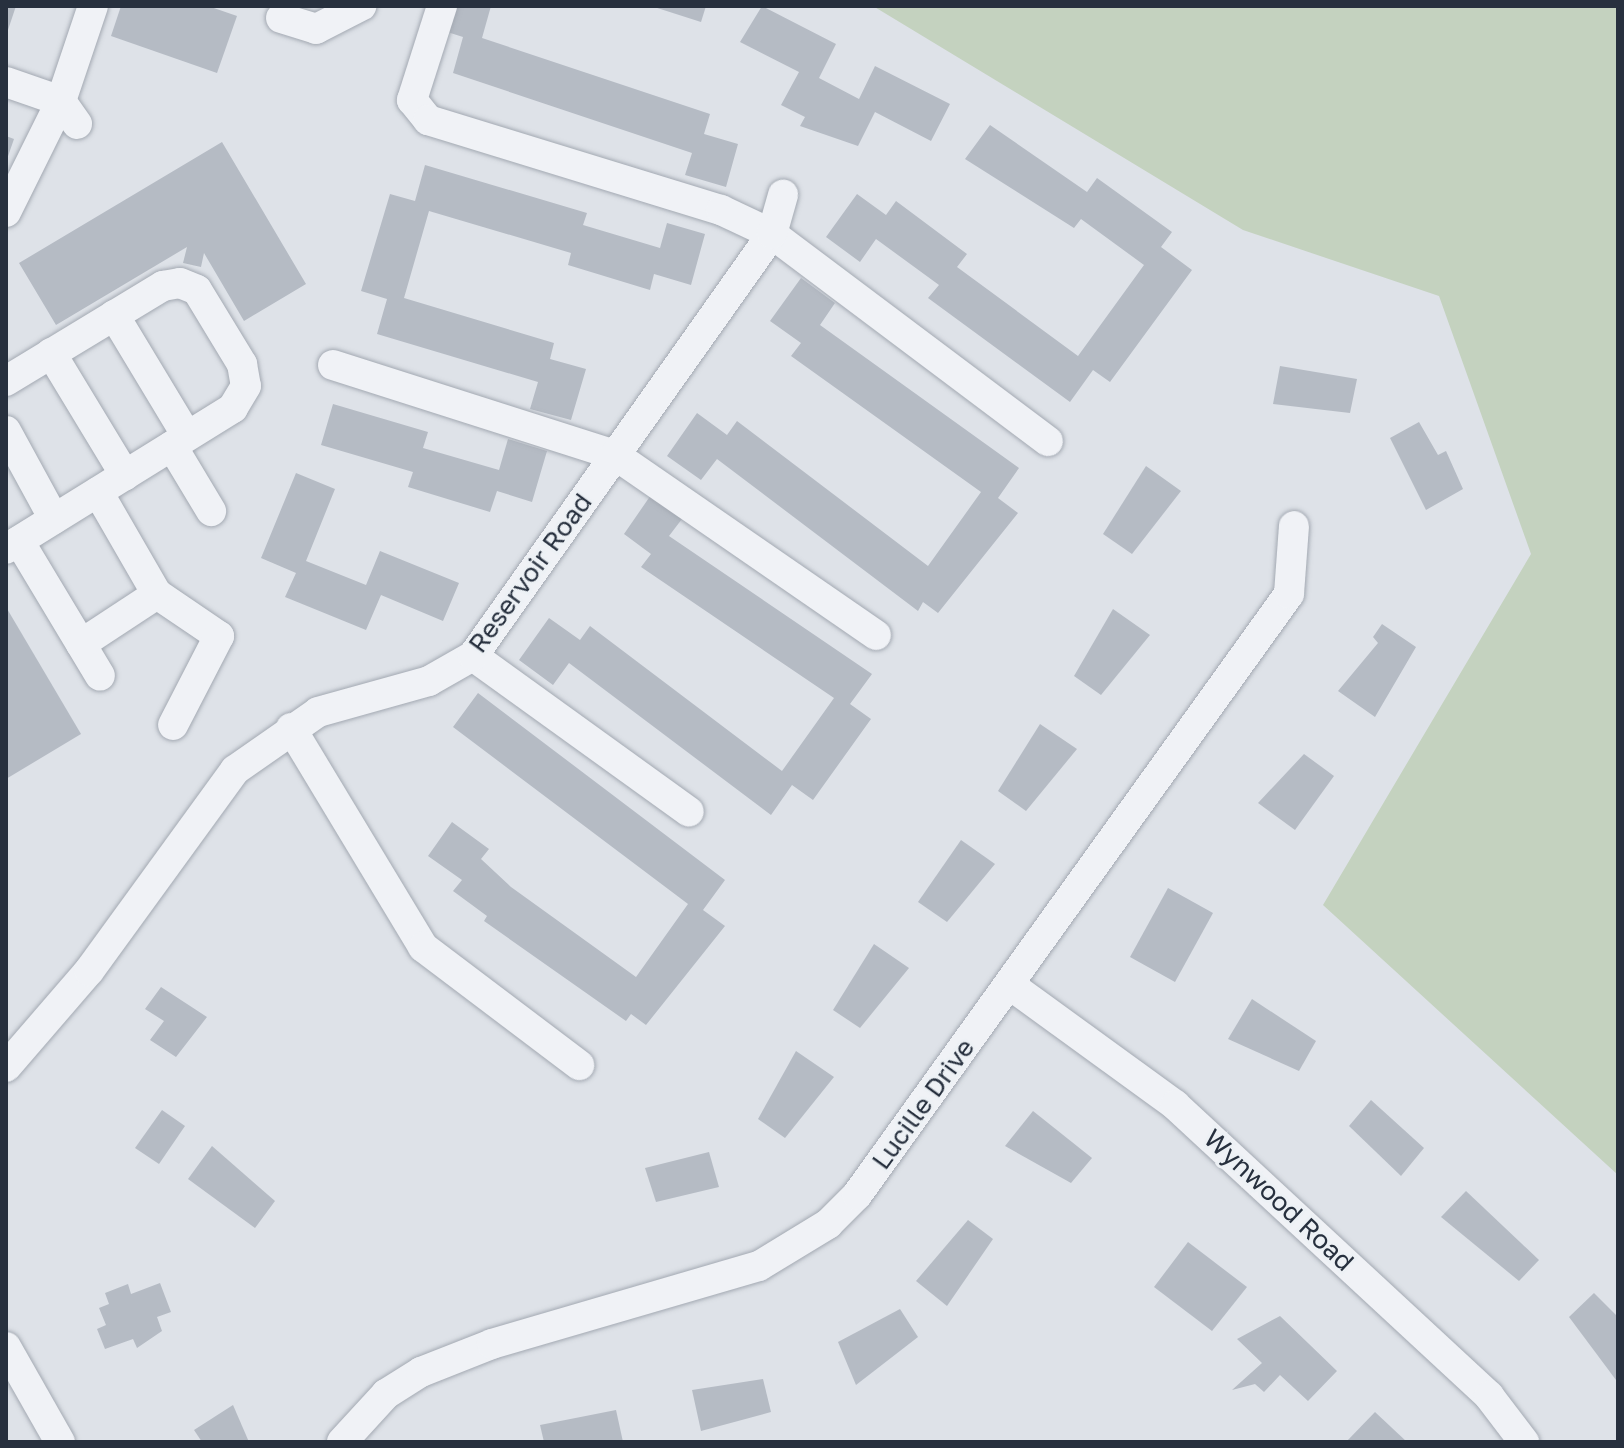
<!DOCTYPE html>
<html>
<head>
<meta charset="utf-8">
<style>
	body { margin:0 }
	#map { position:relative; width:1624px; height:1448px; overflow:hidden; background:#dee2e8; font-family:"Golos Text",sans-serif }
	div>[style] { position:absolute }
	.green>* { inset:0; background:#c4d2bf }
	.building>* { inset:0; background:#b5bbc4 }
	.roads { filter:drop-shadow(0 0 2px #a3a9b2) drop-shadow(0 0 2px #a3a9b2) }
	.minor>* { height:30px; margin:-15px; padding:0 15px; transform-origin:15px; border-radius:15px; background:#f0f2f6 }
	span { translate:-50% -50%; white-space:nowrap; text-align:center; line-height:1.15; -webkit-text-stroke:6px #edf1f5; paint-order:stroke }
	.street-label { font-size:26px; color:#27303e }
	.frame { position:absolute; inset:0; border:8px solid #27303e; pointer-events:none }
</style>
</head>
<body>
<div id="map">
	<div class="green">
		<div style="clip-path:polygon(873px 6px,1618px 6px,1618px 1175px,1323px 905px,1531px 554px,1439px 296px,1243px 230px)"></div>
	</div>
	<div class="building">
		<div style="clip-path:polygon(6px 6px,16px 6px,7px 33px,6px 33px)"></div>
		<div style="clip-path:polygon(121px 6px,208px 6px,237px 16px,217px 73px,111px 36px)"></div>
		<div style="clip-path:polygon(448px 6px,491px 6px,482px 38px,710px 114px,704px 134px,738px 144px,726px 187px,685px 175px,692px 153px,453px 73px,463px 37px,441px 30px)"></div>
		<div style="clip-path:polygon(651px 6px,706px 6px,701px 22px)"></div>
		<div style="clip-path:polygon(762px 6px,836px 44px,819px 78px,859px 99px,875px 66px,950px 104px,931px 141px,875px 112px,858px 146px,800px 126px,805px 117px,781px 105px,799px 72px,740px 42px)"></div>
		<div style="clip-path:polygon(990px 125px,1087px 192px,1097px 178px,1172px 232px,1161px 247px,1192px 270px,1110px 382px,1093px 370px,1070px 402px,928px 298px,939px 285px,876px 239px,860px 262px,826px 237px,857px 194px,886px 215px,896px 201px,967px 254px,957px 267px,1078px 356px,1144px 265px,1081px 219px,1074px 228px,965px 159px)"></div>
		<div style="clip-path:polygon(6px 136px,14px 139px,6px 162px)"></div>
		<div style="clip-path:polygon(222px 142px,306px 284px,244px 321px,204px 253px,201px 267px,183px 263px,187px 247px,56px 325px,19px 263px)"></div>
		<div style="clip-path:polygon(425px 165px,587px 213px,583px 225px,660px 248px,667px 223px,705px 234px,691px 285px,654px 274px,650px 290px,568px 265px,571px 253px,429px 211px,404px 298px,554px 343px,550px 359px,586px 369px,571px 420px,530px 409px,538px 382px,377px 334px,387px 299px,361px 291px,390px 194px,415px 201px)"></div>
		<div style="clip-path:polygon(801px 278px,835px 303px,820px 325px,1019px 468px,998px 498px,1018px 513px,938px 613px,923px 602px,918px 611px,717px 459px,701px 480px,667px 456px,697px 413px,727px 435px,737px 421px,928px 566px,981px 492px,791px 356px,801px 343px,770px 321px)"></div>
		<div style="clip-path:polygon(1280px 366px,1357px 379px,1350px 413px,1273px 404px)"></div>
		<div style="clip-path:polygon(333px 404px,428px 432px,423px 448px,499px 470px,508px 439px,547px 451px,532px 502px,497px 491px,490px 512px,408px 487px,413px 472px,321px 445px)"></div>
		<div style="clip-path:polygon(1419px 422px,1438px 455px,1446px 451px,1463px 489px,1426px 510px,1390px 438px)"></div>
		<div style="clip-path:polygon(1146px 466px,1181px 491px,1132px 554px,1103px 534px)"></div>
		<div style="clip-path:polygon(296px 473px,335px 489px,306px 561px,366px 585px,380px 551px,459px 583px,443px 621px,381px 595px,366px 630px,285px 597px,296px 573px,261px 558px)"></div>
		<div style="clip-path:polygon(653px 492px,685px 515px,669px 536px,872px 674px,850px 704px,871px 719px,813px 800px,792px 785px,771px 815px,569px 663px,553px 685px,519px 660px,549px 618px,580px 640px,590px 626px,782px 771px,834px 698px,641px 567px,651px 554px,624px 534px)"></div>
		<div style="clip-path:polygon(6px 607px,81px 734px,6px 779px)"></div>
		<div style="clip-path:polygon(1113px 609px,1150px 635px,1101px 695px,1074px 676px)"></div>
		<div style="clip-path:polygon(1382px 624px,1416px 647px,1375px 717px,1338px 691px,1378px 643px,1373px 637px)"></div>
		<div style="clip-path:polygon(478px 693px,725px 880px,703px 910px,725px 926px,646px 1025px,631px 1014px,626px 1021px,484px 921px,487px 916px,453px 891px,462px 880px,428px 856px,452px 822px,489px 849px,481px 859px,511px 887px,636px 977px,688px 904px,453px 727px)"></div>
		<div style="clip-path:polygon(1040px 724px,1077px 749px,1026px 811px,998px 791px)"></div>
		<div style="clip-path:polygon(1304px 754px,1334px 776px,1295px 830px,1258px 803px)"></div>
		<div style="clip-path:polygon(961px 840px,995px 864px,947px 922px,918px 902px)"></div>
		<div style="clip-path:polygon(1168px 888px,1213px 913px,1175px 982px,1130px 957px)"></div>
		<div style="clip-path:polygon(874px 944px,909px 968px,860px 1028px,833px 1010px)"></div>
		<div style="clip-path:polygon(161px 987px,207px 1017px,176px 1057px,150px 1040px,164px 1021px,145px 1009px)"></div>
		<div style="clip-path:polygon(1252px 999px,1316px 1041px,1299px 1071px,1228px 1039px)"></div>
		<div style="clip-path:polygon(796px 1051px,834px 1077px,785px 1138px,758px 1119px)"></div>
		<div style="clip-path:polygon(1371px 1100px,1424px 1148px,1401px 1176px,1349px 1126px)"></div>
		<div style="clip-path:polygon(162px 1110px,185px 1126px,159px 1164px,135px 1148px)"></div>
		<div style="clip-path:polygon(1033px 1111px,1092px 1158px,1071px 1183px,1005px 1146px)"></div>
		<div style="clip-path:polygon(212px 1146px,275px 1201px,255px 1228px,188px 1179px)"></div>
		<div style="clip-path:polygon(709px 1152px,719px 1187px,656px 1202px,645px 1168px)"></div>
		<div style="clip-path:polygon(1466px 1191px,1539px 1260px,1519px 1281px,1441px 1217px)"></div>
		<div style="clip-path:polygon(968px 1220px,993px 1239px,947px 1306px,916px 1281px)"></div>
		<div style="clip-path:polygon(1188px 1242px,1247px 1287px,1212px 1331px,1154px 1287px)"></div>
		<div style="clip-path:polygon(160px 1283px,171px 1312px,157px 1317px,162px 1331px,137px 1348px,133px 1339px,105px 1349px,97px 1329px,106px 1325px,99px 1308px,109px 1304px,105px 1293px,128px 1284px,131px 1294px)"></div>
		<div style="clip-path:polygon(1594px 1293px,1618px 1317px,1616px 1380px,1569px 1317px)"></div>
		<div style="clip-path:polygon(900px 1309px,918px 1337px,856px 1385px,838px 1342px)"></div>
		<div style="clip-path:polygon(1280px 1316px,1337px 1371px,1308px 1401px,1280px 1375px,1264px 1392px,1255px 1384px,1232px 1390px,1262px 1363px,1237px 1339px)"></div>
		<div style="clip-path:polygon(763px 1379px,771px 1412px,701px 1431px,692px 1390px)"></div>
		<div style="clip-path:polygon(233px 1405px,249px 1442px,202px 1442px,194px 1430px)"></div>
		<div style="clip-path:polygon(616px 1410px,623px 1442px,544px 1442px,540px 1425px)"></div>
		<div style="clip-path:polygon(1375px 1412px,1407px 1442px,1346px 1442px)"></div>
	</div>
	<div class="roads">
		<div class="minor">
			<div style="left:442px;top:6px;width:99px;rotate:107.7deg"></div>
			<div style="left:412px;top:100px;width:26px;rotate:51deg"></div>
			<div style="left:428px;top:120px;width:307px;rotate:17.1deg"></div>
			<div style="left:721px;top:210px;width:56px;rotate:25.2deg"></div>
			<div style="left:772px;top:234px;width:345px;rotate:36.9deg"></div>
			<div style="left:281px;top:18px;width:37px;rotate:17deg"></div>
			<div style="left:316px;top:29px;width:51px;rotate:-27.1deg"></div>
			<div style="left:6px;top:82px;width:58px;rotate:19.1deg"></div>
			<div style="left:61px;top:101px;width:28px;rotate:55deg"></div>
			<div style="left:6px;top:212px;width:124px;rotate:-63.6deg"></div>
			<div style="left:61px;top:101px;width:100px;rotate:-71.4deg"></div>
			<div style="left:114px;top:315px;width:141px;rotate:58.9deg"></div>
			<div style="left:51px;top:353px;width:143px;rotate:58.8deg"></div>
			<div style="left:333px;top:365px;width:296px;rotate:17.7deg"></div>
			<div style="left:615px;top:455px;width:317px;rotate:34.6deg"></div>
			<div style="left:6px;top:381px;width:184px;rotate:-31.2deg"></div>
			<div style="left:163px;top:286px;width:17px;rotate:-10deg"></div>
			<div style="left:180px;top:283px;width:18px;rotate:22deg"></div>
			<div style="left:197px;top:290px;width:87px;rotate:58.7deg"></div>
			<div style="left:242px;top:364px;width:22px;rotate:80deg"></div>
			<div style="left:246px;top:386px;width:26px;rotate:121deg"></div>
			<div style="left:233px;top:408px;width:267px;rotate:148.2deg"></div>
			<div style="left:6px;top:431px;width:100px;rotate:61.4deg"></div>
			<div style="left:172px;top:446px;width:76px;rotate:59deg"></div>
			<div style="left:98px;top:492px;width:118px;rotate:60deg"></div>
			<div style="left:157px;top:594px;width:75px;rotate:34.1deg"></div>
			<div style="left:219px;top:636px;width:100px;rotate:117.3deg"></div>
			<div style="left:19px;top:541px;width:157px;rotate:59deg"></div>
			<div style="left:81px;top:644px;width:91px;rotate:-33.3deg"></div>
			<div style="left:473px;top:656px;width:266px;rotate:35.8deg"></div>
			<div style="left:291px;top:728px;width:256px;rotate:58.9deg"></div>
			<div style="left:423px;top:947px;width:196px;rotate:37.1deg"></div>
			<div style="left:1010px;top:985px;width:204px;rotate:36deg"></div>
			<div style="left:1175px;top:1105px;width:428px;rotate:42.8deg"></div>
			<div style="left:1489px;top:1396px;width:58px;rotate:52.7deg"></div>
			<div style="left:6px;top:1067px;width:127px;rotate:-49.2deg"></div>
			<div style="left:89px;top:971px;width:248px;rotate:-54deg"></div>
			<div style="left:235px;top:770px;width:101px;rotate:-34.9deg"></div>
			<div style="left:318px;top:712px;width:115px;rotate:-15.6deg"></div>
			<div style="left:429px;top:681px;width:51px;rotate:-29.6deg"></div>
			<div style="left:473px;top:656px;width:517px;rotate:-54.68deg"></div>
			<div style="left:772px;top:234px;width:41px;rotate:-74.2deg"></div>
			<div style="left:6px;top:1347px;width:109px;rotate:60.4deg"></div>
			<div style="left:342px;top:1442px;width:65px;rotate:-47.5deg"></div>
			<div style="left:386px;top:1394px;width:41px;rotate:-32.2deg"></div>
			<div style="left:421px;top:1372px;width:76px;rotate:-21.5deg"></div>
			<div style="left:492px;top:1344px;width:278px;rotate:-16.3deg"></div>
			<div style="left:759px;top:1266px;width:81px;rotate:-31.3deg"></div>
			<div style="left:828px;top:1224px;width:41px;rotate:-45deg"></div>
			<div style="left:857px;top:1195px;width:740px;rotate:-54.29deg"></div>
			<div style="left:1289px;top:594px;width:68px;rotate:-85.8deg"></div>
		</div>
	</div>
	<div class="street-label">
		<span style="left:530px;top:573px;rotate:-54deg">Reservoir Road</span>
		<span style="left:923px;top:1104px;rotate:-54deg">Lucille Drive</span>
		<span style="left:1279px;top:1200px;rotate:43deg">Wynwood Road</span>
	</div>
	<div class="frame"></div>
</div>
</body>
</html>
